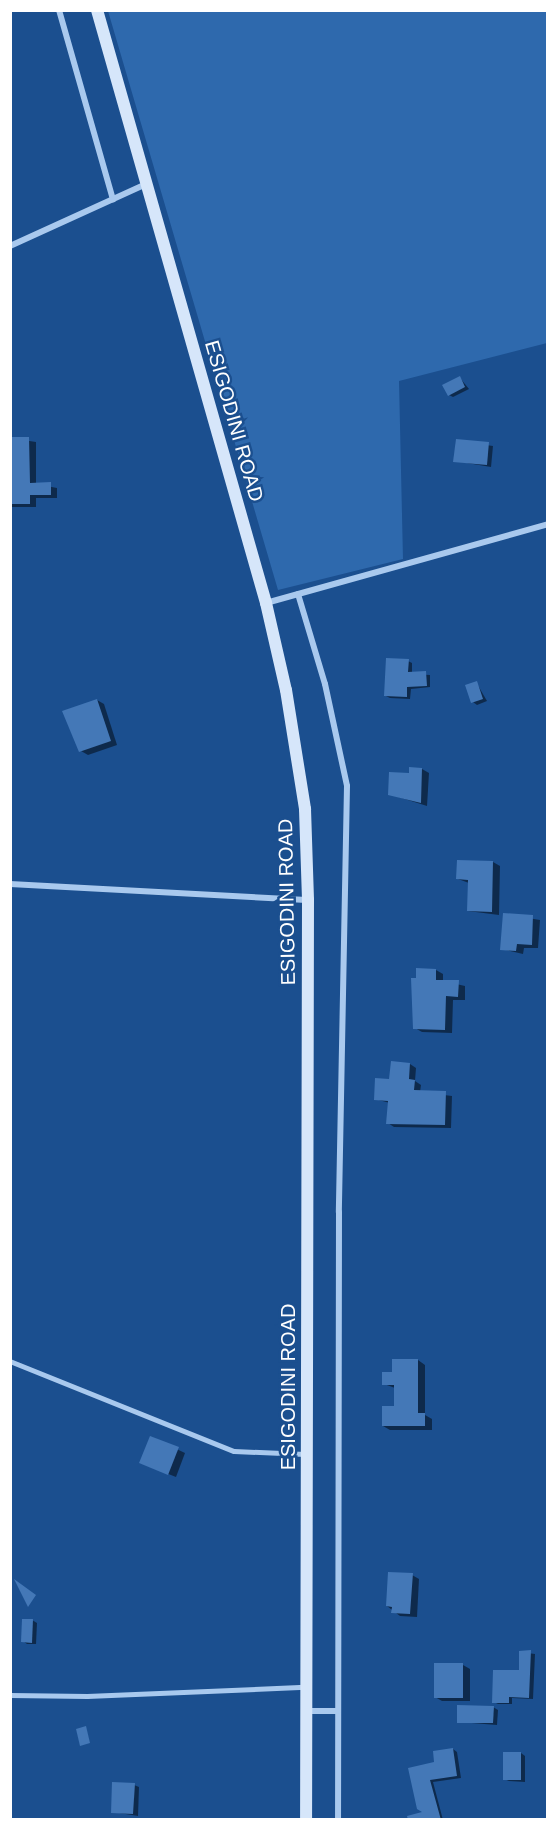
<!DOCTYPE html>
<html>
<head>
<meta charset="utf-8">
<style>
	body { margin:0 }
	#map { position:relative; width:558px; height:1830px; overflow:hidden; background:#1b4f8f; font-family:Arial,sans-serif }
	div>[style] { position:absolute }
	.green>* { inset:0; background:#2e69ad }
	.shadow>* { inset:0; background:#0007 }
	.building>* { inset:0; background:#4478b7 }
	.lane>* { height:4.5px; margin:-2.25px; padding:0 2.25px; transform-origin:2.25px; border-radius:2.25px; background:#a9c9ee }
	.street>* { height:6px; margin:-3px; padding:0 3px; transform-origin:3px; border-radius:3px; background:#a9c9ee }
	.secondary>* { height:12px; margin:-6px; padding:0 6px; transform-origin:6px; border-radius:6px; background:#d6e6fa }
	span { translate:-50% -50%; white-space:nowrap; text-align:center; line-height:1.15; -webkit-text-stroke:5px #1b4f8f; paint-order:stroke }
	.street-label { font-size:20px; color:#fff }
	.frame { position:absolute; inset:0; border:12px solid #fff; pointer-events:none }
</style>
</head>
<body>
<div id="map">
	<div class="green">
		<div style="clip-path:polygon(108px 11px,547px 11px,547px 343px,399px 381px,403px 559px,278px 590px)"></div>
	</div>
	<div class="shadow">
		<div style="clip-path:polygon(460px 378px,469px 389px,453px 397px,449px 395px)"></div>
		<div style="clip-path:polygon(10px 438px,36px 442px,36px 484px,57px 488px,57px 498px,36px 498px,36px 507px,10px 507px)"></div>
		<div style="clip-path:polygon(457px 441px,493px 446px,491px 467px,455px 461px)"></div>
		<div style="clip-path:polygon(408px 661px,412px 663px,412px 674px,430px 675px,430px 687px,411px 689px,410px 699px,390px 698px,386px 696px)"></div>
		<div style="clip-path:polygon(476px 682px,487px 701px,477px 705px,473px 702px)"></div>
		<div style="clip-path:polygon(97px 700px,104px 704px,117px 745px,88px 755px,81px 751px)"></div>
		<div style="clip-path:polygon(422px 769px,429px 773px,427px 806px,389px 794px,410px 774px)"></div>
		<div style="clip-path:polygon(458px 861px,493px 862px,500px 866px,499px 915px,468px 911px,469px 883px,458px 879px)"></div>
		<div style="clip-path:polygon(504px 914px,540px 920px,538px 948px,524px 948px,523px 954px,502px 949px)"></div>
		<div style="clip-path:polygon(436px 970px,443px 974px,443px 981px,465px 986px,465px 1000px,453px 1000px,452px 1033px,422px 1032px,415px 1028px)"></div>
		<div style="clip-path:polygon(410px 1064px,416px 1068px,415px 1081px,421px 1085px,420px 1092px,452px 1096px,451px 1128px,394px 1127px,388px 1123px,390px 1103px,375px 1099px)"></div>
		<div style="clip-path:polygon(418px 1360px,425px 1365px,425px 1415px,432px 1419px,432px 1430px,390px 1430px,383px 1426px,395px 1407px,395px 1388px,384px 1384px,393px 1373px)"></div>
		<div style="clip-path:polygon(151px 1437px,185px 1453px,176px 1477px,148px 1466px)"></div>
		<div style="clip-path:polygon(412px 1575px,419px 1579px,417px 1617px,400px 1616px,387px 1606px)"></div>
		<div style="clip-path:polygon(32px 1620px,37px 1623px,36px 1644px,27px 1644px,23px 1641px)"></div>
		<div style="clip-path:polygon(520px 1652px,535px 1654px,533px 1699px,512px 1698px,512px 1704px,498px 1704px,494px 1702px,520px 1671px)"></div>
		<div style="clip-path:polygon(463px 1665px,470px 1669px,470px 1701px,442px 1701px,435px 1697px)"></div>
		<div style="clip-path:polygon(493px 1707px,498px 1710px,497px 1725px,459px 1722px)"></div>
		<div style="clip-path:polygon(453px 1749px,457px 1752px,461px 1778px,433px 1782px,443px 1820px,426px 1820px,424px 1810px,418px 1808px,436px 1763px)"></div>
		<div style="clip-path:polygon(521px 1753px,525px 1756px,525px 1782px,509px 1781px,504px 1779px)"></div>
		<div style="clip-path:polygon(134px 1785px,139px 1787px,138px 1816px,113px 1812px)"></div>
	</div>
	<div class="building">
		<div style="clip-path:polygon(460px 376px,465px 387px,448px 396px,442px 385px)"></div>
		<div style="clip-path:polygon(10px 437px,29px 437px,30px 483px,51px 482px,51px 495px,30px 495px,30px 504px,10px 504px)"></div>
		<div style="clip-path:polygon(456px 439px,489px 442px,487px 465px,453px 462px)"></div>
		<div style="clip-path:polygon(386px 658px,409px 659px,408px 672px,426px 671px,427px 686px,407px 687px,407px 697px,384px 696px)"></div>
		<div style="clip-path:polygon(477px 681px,483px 699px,471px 703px,465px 685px)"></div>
		<div style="clip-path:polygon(97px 699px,111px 741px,79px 752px,62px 711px)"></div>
		<div style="clip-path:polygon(409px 767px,422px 768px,421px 803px,388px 795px,389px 772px,409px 773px)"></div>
		<div style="clip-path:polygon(457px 860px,493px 861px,492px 912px,467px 911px,468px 880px,456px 879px)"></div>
		<div style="clip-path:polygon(503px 913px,533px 915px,532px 945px,517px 944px,516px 951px,500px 950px)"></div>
		<div style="clip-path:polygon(416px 968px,436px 969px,436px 980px,459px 980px,458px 997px,446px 996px,445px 1030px,413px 1029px,411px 978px,416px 978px)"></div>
		<div style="clip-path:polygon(391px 1061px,410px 1063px,409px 1079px,415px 1080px,414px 1090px,446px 1091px,445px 1125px,386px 1124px,388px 1101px,374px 1100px,375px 1078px,389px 1079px)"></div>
		<div style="clip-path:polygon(392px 1359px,418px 1359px,418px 1413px,425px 1413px,425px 1426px,382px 1426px,382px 1406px,394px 1406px,394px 1385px,382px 1385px,382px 1372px,392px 1372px)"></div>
		<div style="clip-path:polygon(150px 1436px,179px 1447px,168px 1475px,139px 1463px)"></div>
		<div style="clip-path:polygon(388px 1572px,413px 1573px,410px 1614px,391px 1613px,392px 1607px,386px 1606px)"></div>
		<div style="clip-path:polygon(14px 1579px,36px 1595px,28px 1607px)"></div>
		<div style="clip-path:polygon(22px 1619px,33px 1619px,32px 1643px,21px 1642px)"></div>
		<div style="clip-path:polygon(531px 1650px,529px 1698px,509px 1697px,509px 1703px,492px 1703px,493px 1670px,519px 1670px,519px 1651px)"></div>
		<div style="clip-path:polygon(434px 1663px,463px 1663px,463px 1698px,434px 1698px)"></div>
		<div style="clip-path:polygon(457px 1705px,494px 1706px,493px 1723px,457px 1723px)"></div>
		<div style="clip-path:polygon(86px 1726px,90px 1743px,80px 1746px,76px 1729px)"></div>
		<div style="clip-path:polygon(453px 1748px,457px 1776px,430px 1780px,441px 1820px,408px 1820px,407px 1816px,422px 1812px,417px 1809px,408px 1768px,434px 1762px,433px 1751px)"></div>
		<div style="clip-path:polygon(503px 1752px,521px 1752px,521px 1780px,503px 1780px)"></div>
		<div style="clip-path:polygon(112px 1782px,135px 1783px,133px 1814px,111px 1813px)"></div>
	</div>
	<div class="lane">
		<div style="left:10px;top:1361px;width:241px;rotate:21.9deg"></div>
		<div style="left:234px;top:1451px;width:71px;rotate:2.4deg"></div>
		<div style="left:10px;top:1695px;width:77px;rotate:0.7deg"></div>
		<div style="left:87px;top:1696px;width:218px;rotate:-2.4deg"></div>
	</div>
	<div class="street">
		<div style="left:59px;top:10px;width:197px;rotate:74.1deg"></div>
		<div style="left:10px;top:246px;width:149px;rotate:-24.5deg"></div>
		<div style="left:298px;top:594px;width:94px;rotate:73.3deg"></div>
		<div style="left:325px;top:684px;width:104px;rotate:77.8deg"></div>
		<div style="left:347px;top:786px;width:426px;rotate:91.1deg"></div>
		<div style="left:339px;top:1212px;width:608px;rotate:90.09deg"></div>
		<div style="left:266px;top:603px;width:293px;rotate:-15.6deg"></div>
		<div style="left:10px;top:884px;width:297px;rotate:3.1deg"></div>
		<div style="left:306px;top:1711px;width:32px"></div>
	</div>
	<div class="secondary">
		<div style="left:97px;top:10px;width:617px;rotate:74.09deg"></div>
		<div style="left:266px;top:603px;width:89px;rotate:77.1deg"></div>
		<div style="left:286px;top:690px;width:121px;rotate:80.9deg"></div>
		<div style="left:305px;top:809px;width:91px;rotate:88.1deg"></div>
		<div style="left:308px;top:900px;width:920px;rotate:90.12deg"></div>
	</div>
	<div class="street-label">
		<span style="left:234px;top:421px;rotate:74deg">ESIGODINI ROAD</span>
		<span style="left:287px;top:902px;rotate:-91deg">ESIGODINI ROAD</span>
		<span style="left:288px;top:1387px;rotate:-90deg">ESIGODINI ROAD</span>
	</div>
	<div class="frame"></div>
</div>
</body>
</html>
